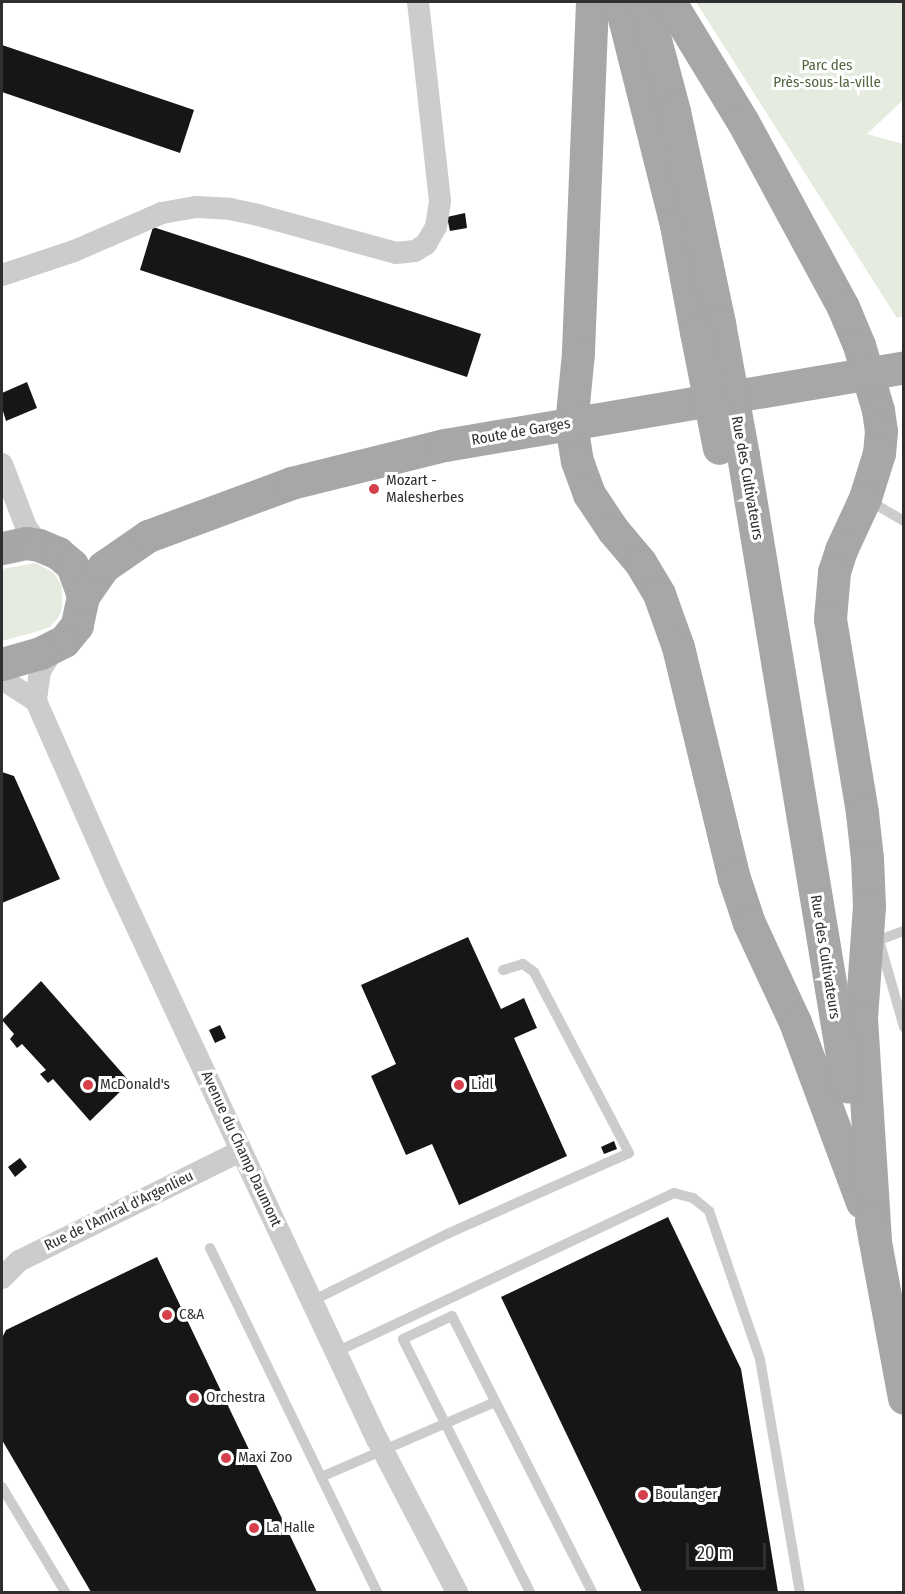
<!DOCTYPE html>
<html>
<head>
<meta charset="utf-8">
<style>
	body { margin:0 }
	#map { position:relative; width:905px; height:1594px; overflow:hidden; background:#fff; font-family:"Fira Sans Condensed",sans-serif }
	div>[style] { position:absolute }
	.green>* { inset:0; background:#e5ebde }
	.building>* { inset:0; background:#161616 }
	.service>* { height:10px; margin:-5px; padding:0 5px; transform-origin:5px; border-radius:5px; background:#ccc }
	.minor>* { height:22px; margin:-11px; padding:0 11px; transform-origin:11px; border-radius:11px; background:#ccc }
	.primary>* { height:33px; margin:-16.5px; padding:0 16.5px; transform-origin:16.5px; border-radius:16.5px; background:#a7a7a7 }
	.primary-bridge>* { height:33px; margin:-16.5px; padding:0 16.5px; transform-origin:16.5px; border-radius:16.5px; background:#a7a7a7 }
	.dots>* { width:16px; height:16px; translate:-50% -50%; box-sizing:border-box; border:3px solid #fff; border-radius:50% }
	span { translate:-50% -50%; white-space:nowrap; text-align:center; line-height:1.15; -webkit-text-stroke:6px #fff; paint-order:stroke }
	.park-label { font-size:15px; color:#526740 }
	.street-label { font-size:15px; color:#2f2f2f }
	.poi-label { font-size:15px; color:#2f2f2f }
	.left { translate:0 -50%; text-align:left }
	.frame { position:absolute; inset:0; border:3px solid #2f2f2f; pointer-events:none }
	.scale { position:absolute; left:686px; top:1543px; width:80px; height:27px; box-sizing:border-box; border:3px solid #2f2f2f; border-top:0; padding-left:8px; font-size:18px; line-height:21px; white-space:nowrap; color:#2f2f2f; -webkit-text-stroke:4px #fff; paint-order:stroke }
</style>
</head>
<body>
<div id="map">
	<div class="green">
		<div style="clip-path:polygon(696px 2px,903px 2px,903px 100px,867px 134px,903px 144px,903px 316px,897px 318px)"></div>
		<div style="clip-path:polygon(36px 563px,54px 573px,62px 586px,62px 608px,58px 618px,50px 627px,39px 631px,2px 641px,2px 569px)"></div>
	</div>
	<div class="building">
		<div style="clip-path:polygon(2px 45px,194px 110px,180px 153px,2px 92px)"></div>
		<div style="clip-path:polygon(465px 213px,467px 228px,450px 231px,447px 217px)"></div>
		<div style="clip-path:polygon(153px 227px,481px 334px,467px 377px,140px 270px)"></div>
		<div style="clip-path:polygon(27px 382px,37px 408px,6px 421px,2px 408px,2px 393px)"></div>
		<div style="clip-path:polygon(2px 772px,14px 776px,60px 879px,2px 903px)"></div>
		<div style="clip-path:polygon(468px 937px,501px 1009px,524px 998px,537px 1028px,514px 1038px,567px 1156px,459px 1205px,432px 1144px,406px 1155px,371px 1076px,396px 1064px,361px 985px)"></div>
		<div style="clip-path:polygon(41px 981px,130px 1082px,90px 1121px,53px 1079px,48px 1083px,40px 1074px,46px 1070px,22px 1044px,17px 1048px,10px 1039px,14px 1034px,2px 1020px)"></div>
		<div style="clip-path:polygon(220px 1025px,226px 1038px,215px 1043px,209px 1030px)"></div>
		<div style="clip-path:polygon(614px 1141px,617px 1149px,604px 1154px,601px 1147px)"></div>
		<div style="clip-path:polygon(20px 1158px,27px 1167px,15px 1177px,8px 1167px)"></div>
		<div style="clip-path:polygon(668px 1217px,741px 1369px,778px 1592px,642px 1592px,501px 1297px)"></div>
		<div style="clip-path:polygon(157px 1257px,317px 1592px,91px 1592px,2px 1440px,2px 1338px,6px 1330px)"></div>
	</div>
	<div class="service">
		<div style="left:868px;top:500px;width:42px;rotate:30.3deg"></div>
		<div style="left:879px;top:940px;width:91px;rotate:74deg"></div>
		<div style="left:879px;top:940px;width:27px;rotate:-20deg"></div>
		<div style="left:210px;top:1248px;width:382px;rotate:64.1deg"></div>
		<div style="left:312px;top:1301px;width:151px;rotate:-26.4deg"></div>
		<div style="left:447px;top:1234px;width:199px;rotate:-24deg"></div>
		<div style="left:629px;top:1153px;width:204px;rotate:-117.7deg"></div>
		<div style="left:534px;top:972px;width:14px;rotate:-144deg"></div>
		<div style="left:523px;top:964px;width:21px;rotate:163deg"></div>
		<div style="left:336px;top:1352px;width:374px;rotate:-25.2deg"></div>
		<div style="left:674px;top:1193px;width:20px;rotate:15deg"></div>
		<div style="left:693px;top:1198px;width:21px;rotate:39deg"></div>
		<div style="left:709px;top:1211px;width:157px;rotate:71deg"></div>
		<div style="left:760px;top:1359px;width:236px;rotate:80.3deg"></div>
		<div style="left:321px;top:1477px;width:189px;rotate:-23.3deg"></div>
		<div style="left:2px;top:1487px;width:122px;rotate:59deg"></div>
		<div style="left:530px;top:1592px;width:283px;rotate:-116.7deg"></div>
		<div style="left:403px;top:1339px;width:54px;rotate:-25.1deg"></div>
		<div style="left:452px;top:1316px;width:309px;rotate:63.1deg"></div>
	</div>
	<div class="minor">
		<div style="left:2px;top:275px;width:76px;rotate:-18.4deg"></div>
		<div style="left:74px;top:251px;width:96px;rotate:-23.4deg"></div>
		<div style="left:162px;top:213px;width:35px;rotate:-10deg"></div>
		<div style="left:196px;top:207px;width:34px;rotate:3deg"></div>
		<div style="left:230px;top:209px;width:29px;rotate:12deg"></div>
		<div style="left:258px;top:215px;width:143px;rotate:15.4deg"></div>
		<div style="left:396px;top:253px;width:19px;rotate:-6deg"></div>
		<div style="left:415px;top:251px;width:13px;rotate:-32deg"></div>
		<div style="left:426px;top:244px;width:20px;rotate:-60deg"></div>
		<div style="left:436px;top:227px;width:26px;rotate:-81deg"></div>
		<div style="left:440px;top:201px;width:200px;rotate:-96.3deg"></div>
		<div style="left:2px;top:464px;width:67px;rotate:69.1deg"></div>
		<div style="left:26px;top:527px;width:22px;rotate:54deg"></div>
		<div style="left:56px;top:646px;width:30px;rotate:123deg"></div>
		<div style="left:40px;top:671px;width:30px;rotate:98deg"></div>
		<div style="left:36px;top:701px;width:196px;rotate:66.2deg"></div>
		<div style="left:115px;top:880px;width:345px;rotate:65deg"></div>
		<div style="left:261px;top:1193px;width:272px;rotate:64.8deg"></div>
		<div style="left:377px;top:1439px;width:173px;rotate:62.4deg"></div>
		<div style="left:2px;top:679px;width:40px;rotate:32.9deg"></div>
		<div style="left:2px;top:1278px;width:24px;rotate:-45deg"></div>
		<div style="left:19px;top:1261px;width:248px;rotate:-26.4deg"></div>
	</div>
	<div class="primary">
		<div style="left:592px;top:2px;width:351px;rotate:92.3deg"></div>
		<div style="left:578px;top:353px;width:71px;rotate:95.6deg"></div>
		<div style="left:571px;top:424px;width:37px;rotate:81deg"></div>
		<div style="left:577px;top:461px;width:35px;rotate:70deg"></div>
		<div style="left:589px;top:494px;width:43px;rotate:56.3deg"></div>
		<div style="left:613px;top:530px;width:42px;rotate:49.8deg"></div>
		<div style="left:640px;top:562px;width:37px;rotate:59deg"></div>
		<div style="left:659px;top:594px;width:56px;rotate:70.3deg"></div>
		<div style="left:678px;top:647px;width:238px;rotate:76.4deg"></div>
		<div style="left:734px;top:878px;width:47px;rotate:71.6deg"></div>
		<div style="left:749px;top:923px;width:109px;rotate:65.1deg"></div>
		<div style="left:795px;top:1022px;width:192px;rotate:69.6deg"></div>
		<div style="left:620px;top:2px;width:230px;rotate:75.9deg"></div>
		<div style="left:676px;top:225px;width:109px;rotate:79.4deg"></div>
		<div style="left:645px;top:2px;width:113px;rotate:75.1deg"></div>
		<div style="left:674px;top:111px;width:217px;rotate:78deg"></div>
		<div style="left:670px;top:2px;width:140px;rotate:58.7deg"></div>
		<div style="left:743px;top:122px;width:210px;rotate:61.6deg"></div>
		<div style="left:843px;top:307px;width:41px;rotate:67.2deg"></div>
		<div style="left:859px;top:345px;width:68px;rotate:73.7deg"></div>
		<div style="left:878px;top:410px;width:21px;rotate:82deg"></div>
		<div style="left:881px;top:431px;width:22px;rotate:95deg"></div>
		<div style="left:879px;top:453px;width:47px;rotate:107.3deg"></div>
		<div style="left:865px;top:498px;width:57px;rotate:114.8deg"></div>
		<div style="left:841px;top:550px;width:23px;rotate:108deg"></div>
		<div style="left:834px;top:572px;width:47px;rotate:94.9deg"></div>
		<div style="left:830px;top:619px;width:197px;rotate:80.6deg"></div>
		<div style="left:862px;top:813px;width:45px;rotate:83.7deg"></div>
		<div style="left:867px;top:858px;width:48px;rotate:87.6deg"></div>
		<div style="left:869px;top:906px;width:112px;rotate:94.1deg"></div>
		<div style="left:861px;top:1018px;width:223px;rotate:86.4deg"></div>
		<div style="left:743px;top:455px;width:640px;rotate:80.64deg"></div>
		<div style="left:2px;top:548px;width:25px;rotate:-12deg"></div>
		<div style="left:26px;top:543px;width:13px;rotate:9deg"></div>
		<div style="left:39px;top:545px;width:21px;rotate:23deg"></div>
		<div style="left:58px;top:553px;width:18px;rotate:41deg"></div>
		<div style="left:72px;top:565px;width:33px;rotate:70deg"></div>
		<div style="left:83px;top:596px;width:30px;rotate:102deg"></div>
		<div style="left:77px;top:625px;width:21px;rotate:129deg"></div>
		<div style="left:64px;top:641px;width:27px;rotate:153deg"></div>
		<div style="left:40px;top:653px;width:40px;rotate:164deg"></div>
		<div style="left:83px;top:596px;width:35px;rotate:-55deg"></div>
		<div style="left:103px;top:567px;width:55px;rotate:-34.6deg"></div>
		<div style="left:148px;top:536px;width:153px;rotate:-20.3deg"></div>
		<div style="left:291px;top:483px;width:159px;rotate:-13.9deg"></div>
		<div style="left:445px;top:445px;width:466px;rotate:-9.6deg"></div>
		<div style="left:871px;top:1220px;width:181px;rotate:79.5deg"></div>
	</div>
	<div class="primary-bridge">
		<div style="left:719px;top:323px;width:134px;rotate:79.7deg"></div>
		<div style="left:696px;top:332px;width:118px;rotate:78.8deg"></div>
	</div>
	<div class="dots">
		<div style="left:374px;top:489px;background:#d6404c"></div>
		<div style="left:88px;top:1085px;background:#d6404c"></div>
		<div style="left:459px;top:1085px;background:#d6404c"></div>
		<div style="left:167px;top:1315px;background:#d6404c"></div>
		<div style="left:194px;top:1398px;background:#d6404c"></div>
		<div style="left:226px;top:1458px;background:#d6404c"></div>
		<div style="left:643px;top:1495px;background:#d6404c"></div>
		<div style="left:254px;top:1528px;background:#d6404c"></div>
	</div>
	<div class="park-label">
		<span style="left:827px;top:74px">Parc des<br>Près-sous-la-ville</span>
	</div>
	<div class="street-label">
		<span style="left:521px;top:432px;rotate:-10deg">Route de Garges</span>
		<span style="left:747px;top:478px;rotate:80deg">Rue des Cultivateurs</span>
		<span style="left:825px;top:957px;rotate:81deg">Rue des Cultivateurs</span>
		<span style="left:241px;top:1149px;rotate:65deg">Avenue du Champ Daumont</span>
		<span style="left:119px;top:1211px;rotate:-26deg">Rue de l'Amiral d'Argenlieu</span>
	</div>
	<div class="poi-label">
		<span class="left" style="left:386px;top:489px">Mozart -<br>Malesherbes</span>
		<span class="left" style="left:100px;top:1085px">McDonald's</span>
		<span class="left" style="left:471px;top:1085px">Lidl</span>
		<span class="left" style="left:179px;top:1315px">C&amp;A</span>
		<span class="left" style="left:206px;top:1398px">Orchestra</span>
		<span class="left" style="left:238px;top:1458px">Maxi Zoo</span>
		<span class="left" style="left:655px;top:1495px">Boulanger</span>
		<span class="left" style="left:266px;top:1528px">La Halle</span>
	</div>
	<div class="frame"></div>
	<div class="scale">20 m</div>
</div>
</body>
</html>
